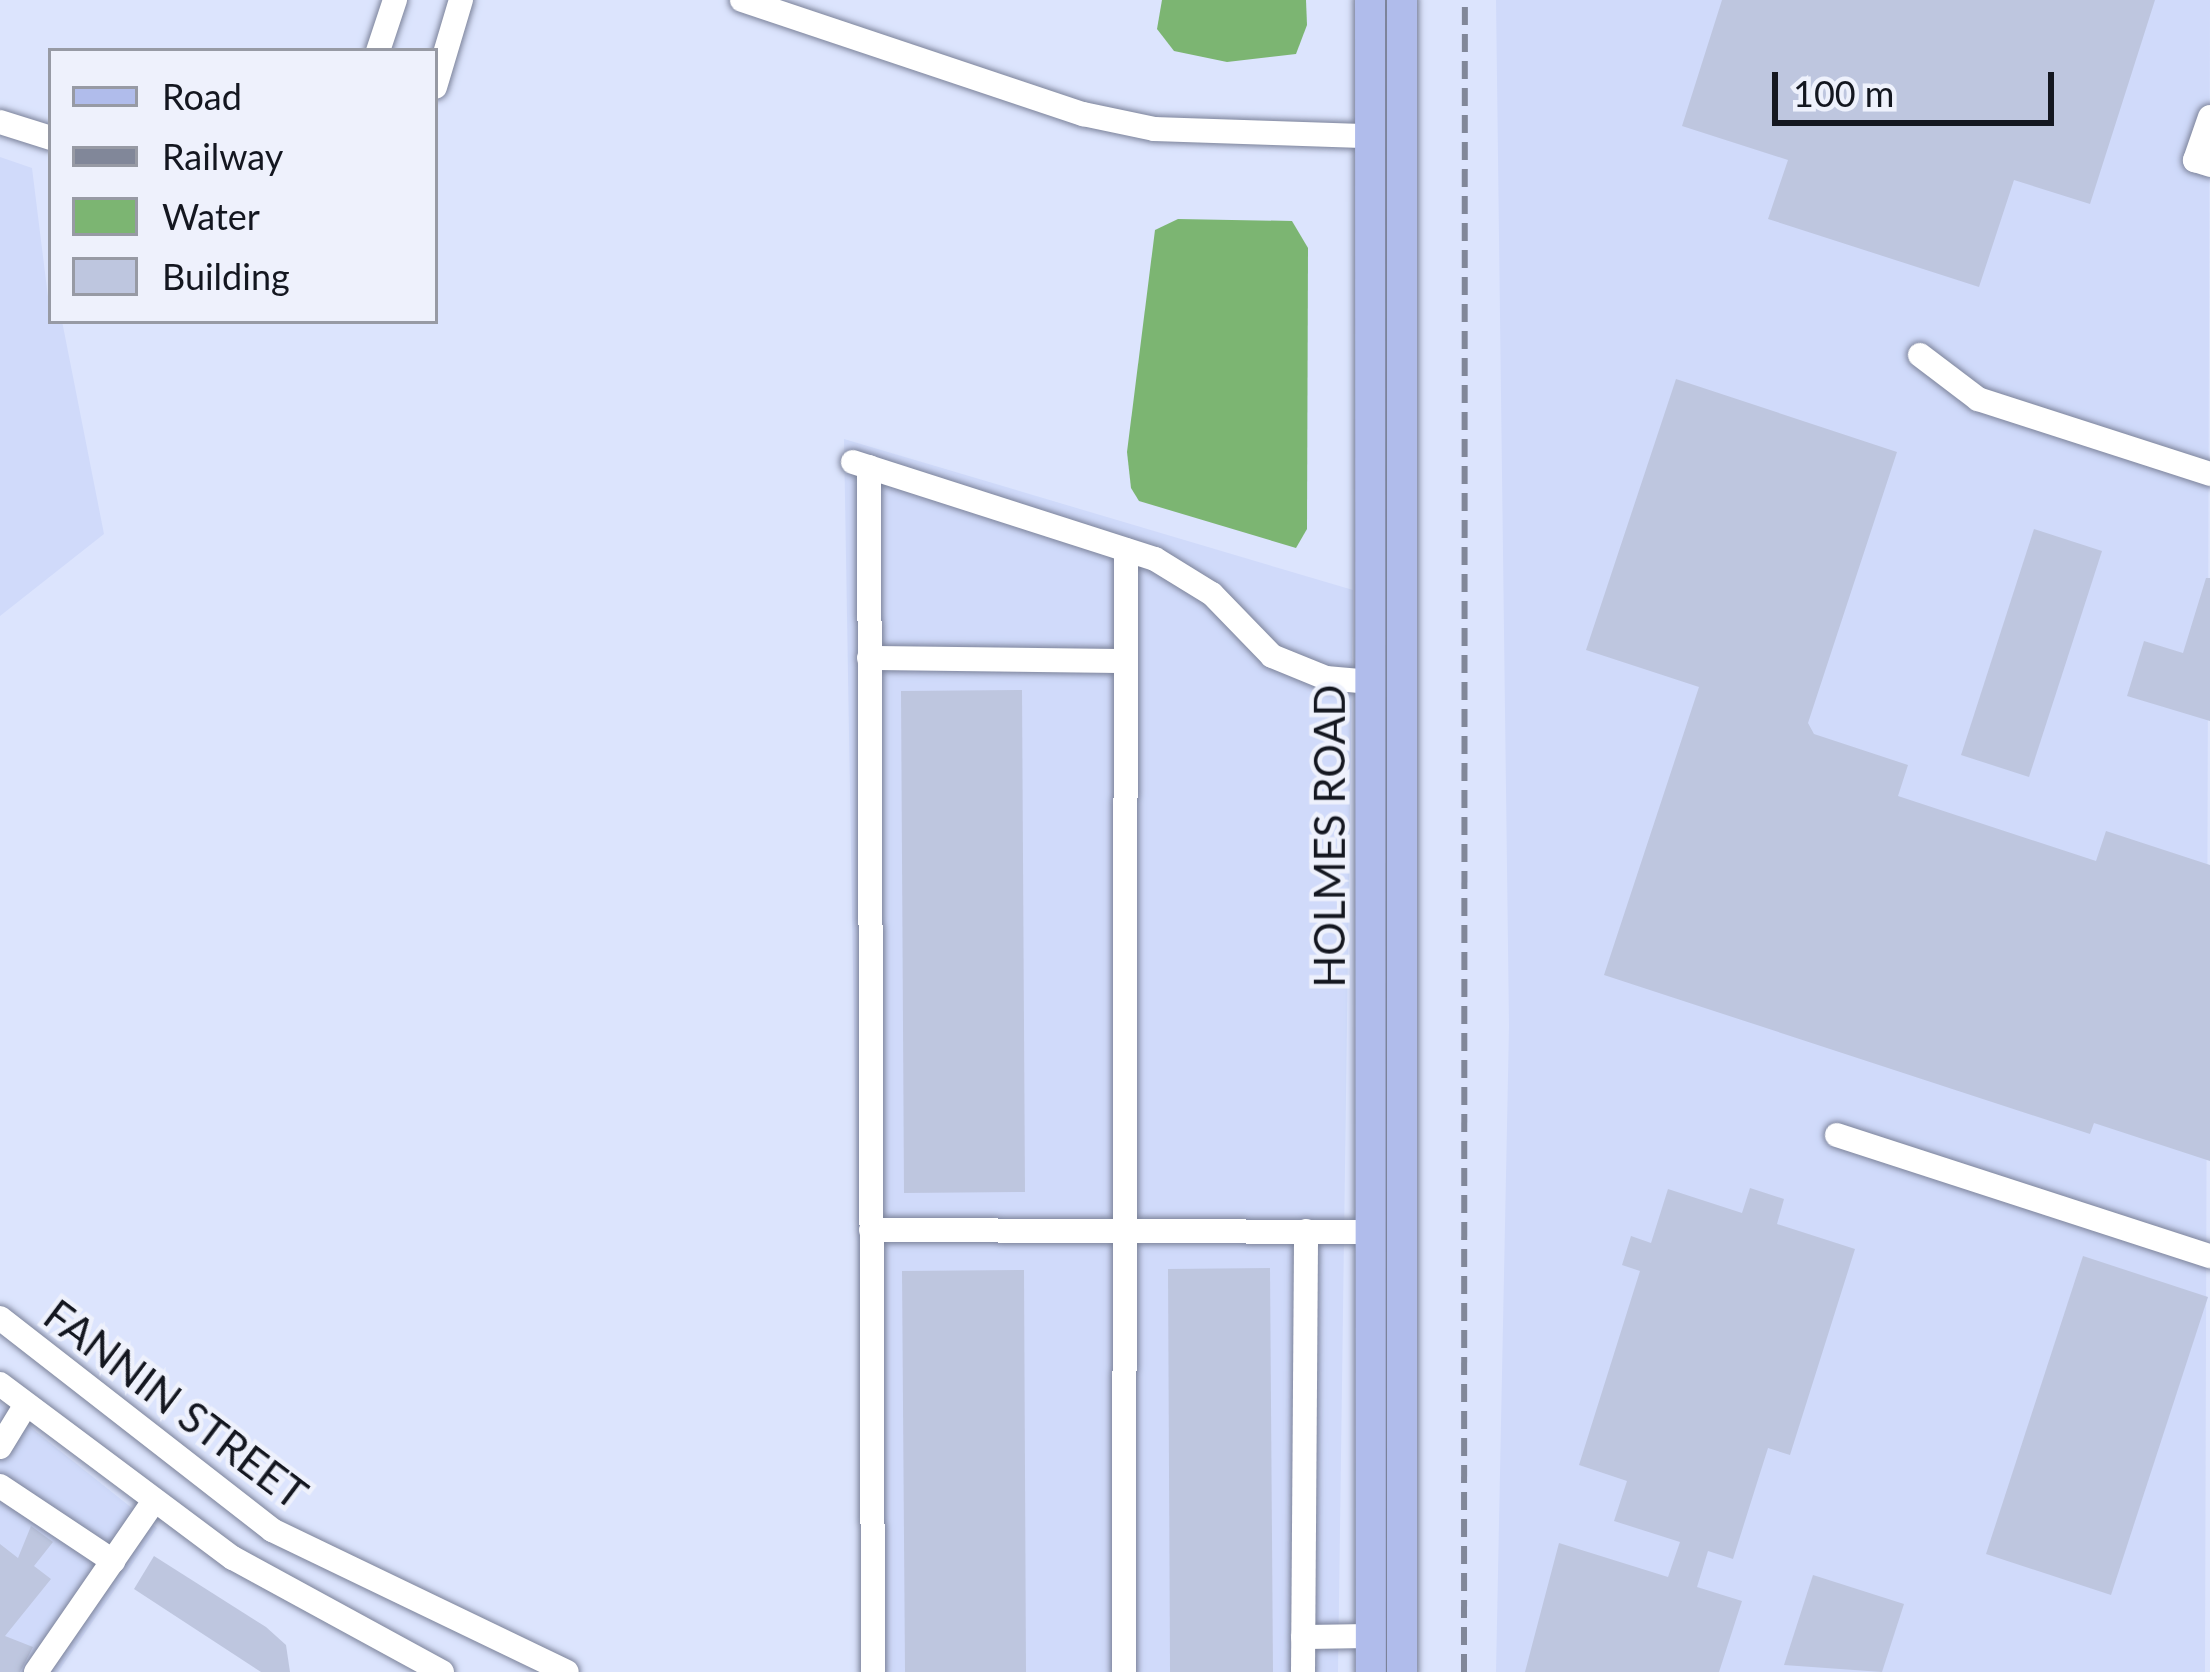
<!DOCTYPE html>
<html>
<head>
<meta charset="utf-8">
<style>
	body { margin:0 }
	#map { position:relative; width:2210px; height:1672px; overflow:hidden; background:#dce4fd; font-family:Lato,sans-serif }
	div>[style] { position:absolute }
	.built>* { inset:0; background:#d0dafa }
	.water>* { inset:0; background:#7cb572 }
	.building>* { inset:0; background:#bec6df }
	.roads { filter:drop-shadow(0 0 3px #7b8299) drop-shadow(0 0 3px #7b8299) }
	.minor>* { height:24px; margin:-12px; padding:0 12px; transform-origin:12px; border-radius:12px; background:#fff }
	.major>* { height:30px; margin:-15px; padding:0 15px; transform-origin:15px; border-radius:15px; background:#b0bceb }
	.rail>* { height:6px; margin-top:-3px; transform-origin:0; background:repeating-linear-gradient(90deg,#818799 0 18px,transparent 0 27px) }
	span { translate:-50% -50%; white-space:nowrap; text-align:center; line-height:1.15; -webkit-text-stroke:9px #eef1fc; paint-order:stroke }
	.street-label { font-size:42px; color:#141720 }
	.legend { position:absolute; left:48px; top:48px; width:390px; height:276px; box-sizing:border-box; background:#eef1fc; border:3px solid #979aa4; margin:0; padding:15px 21px; list-style:none; font-size:36px; color:#141720 }
	.legend li { display:flex; align-items:center; gap:24px; height:60px }
	.legend b { width:60px; border:3px solid #979aa4 }
	.scale { position:absolute; left:1772px; top:72px; width:282px; height:54px; box-sizing:border-box; border:6px solid #141720; border-top:0; padding-left:15px; font-size:36px; line-height:42px; white-space:nowrap; color:#141720; -webkit-text-stroke:9px #eef1fc; paint-order:stroke }
</style>
</head>
<body>
<div id="map">
	<div class="built">
		<div style="clip-path:polygon(1496px 0,2210px 0,2205px 1672px,1496px 1672px,1509px 1026px)"></div>
		<div style="clip-path:polygon(0 157px,32px 168px,51px 321px,62px 321px,104px 534px,0 616px)"></div>
		<div style="clip-path:polygon(844px 439px,1353px 590px,1338px 1672px,865px 1672px)"></div>
		<div style="clip-path:polygon(0 1403px,157px 1528px,58px 1672px,0 1672px)"></div>
	</div>
	<div class="water">
		<div style="clip-path:polygon(1162px 0,1306px 0,1307px 25px,1296px 54px,1227px 62px,1174px 51px,1157px 29px)"></div>
		<div style="clip-path:polygon(1178px 219px,1292px 221px,1308px 248px,1307px 529px,1296px 548px,1139px 501px,1131px 488px,1127px 452px,1155px 230px)"></div>
	</div>
	<div class="building">
		<div style="clip-path:polygon(1722px 0,2155px 0,2090px 204px,2014px 180px,1979px 287px,1768px 219px,1788px 160px,1682px 126px)"></div>
		<div style="clip-path:polygon(1676px 379px,1897px 452px,1808px 723px,1814px 734px,1908px 765px,1898px 796px,2096px 861px,2106px 831px,2210px 865px,2210px 1161px,2094px 1123px,2090px 1134px,1604px 975px,1699px 687px,1586px 650px)"></div>
		<div style="clip-path:polygon(2034px 529px,2102px 551px,2029px 777px,1961px 755px)"></div>
		<div style="clip-path:polygon(2206px 578px,2210px 578px,2210px 721px,2127px 696px,2144px 641px,2183px 653px)"></div>
		<div style="clip-path:polygon(1022px 690px,1025px 1192px,904px 1193px,901px 691px)"></div>
		<div style="clip-path:polygon(1750px 1188px,1784px 1199px,1777px 1224px,1855px 1249px,1790px 1455px,1768px 1448px,1733px 1559px,1708px 1551px,1697px 1587px,1742px 1601px,1719px 1672px,1525px 1672px,1559px 1543px,1668px 1577px,1680px 1542px,1614px 1521px,1627px 1481px,1579px 1465px,1640px 1271px,1622px 1265px,1631px 1236px,1651px 1243px,1668px 1189px,1742px 1213px)"></div>
		<div style="clip-path:polygon(2083px 1256px,2208px 1297px,2111px 1595px,1986px 1554px)"></div>
		<div style="clip-path:polygon(1270px 1268px,1273px 1672px,1170px 1672px,1168px 1269px)"></div>
		<div style="clip-path:polygon(1024px 1270px,1026px 1672px,905px 1672px,902px 1271px)"></div>
		<div style="clip-path:polygon(31px 1526px,53px 1542px,34px 1566px,51px 1579px,5px 1636px,33px 1647px,20px 1672px,0 1672px,0 1544px,18px 1558px)"></div>
		<div style="clip-path:polygon(154px 1556px,266px 1627px,286px 1645px,290px 1672px,261px 1672px,134px 1589px)"></div>
		<div style="clip-path:polygon(1813px 1575px,1904px 1604px,1882px 1672px,1784px 1665px)"></div>
	</div>
	<div class="roads">
		<div class="minor">
			<div style="left:742px;top:0;width:360px;rotate:18.5deg"></div>
			<div style="left:1083px;top:114px;width:73px;rotate:11.9deg"></div>
			<div style="left:1154px;top:129px;width:216px;rotate:1.9deg"></div>
			<div style="left:378px;top:51px;width:54px;rotate:-71.6deg"></div>
			<div style="left:435px;top:87px;width:91px;rotate:-73.4deg"></div>
			<div style="left:2210px;top:117px;width:46px;rotate:109.2deg"></div>
			<div style="left:2195px;top:160px;width:16px;rotate:18deg"></div>
			<div style="left:0;top:122px;width:53px;rotate:17.4deg"></div>
			<div style="left:1920px;top:355px;width:73px;rotate:37.2deg"></div>
			<div style="left:1978px;top:399px;width:244px;rotate:17.9deg"></div>
			<div style="left:853px;top:462px;width:317px;rotate:17.8deg"></div>
			<div style="left:1155px;top:559px;width:67px;rotate:31.6deg"></div>
			<div style="left:1212px;top:594px;width:86px;rotate:45.9deg"></div>
			<div style="left:1272px;top:656px;width:58px;rotate:22.2deg"></div>
			<div style="left:1326px;top:678px;width:45px;rotate:5.1deg"></div>
			<div style="left:869px;top:467px;width:1205px;rotate:89.81deg"></div>
			<div style="left:869px;top:658px;width:257px;rotate:0.7deg"></div>
			<div style="left:1837px;top:1135px;width:392px;rotate:18deg"></div>
			<div style="left:871px;top:1230px;width:500px;rotate:0.23deg"></div>
			<div style="left:0;top:1318px;width:345px;rotate:37.9deg"></div>
			<div style="left:272px;top:1530px;width:327px;rotate:25.7deg"></div>
			<div style="left:0;top:1384px;width:291px;rotate:36.8deg"></div>
			<div style="left:233px;top:1558px;width:238px;rotate:28.6deg"></div>
			<div style="left:0;top:1447px;width:48px;rotate:-58.6deg"></div>
			<div style="left:0;top:1486px;width:136px;rotate:33.6deg"></div>
			<div style="left:1303px;top:1637px;width:69px;rotate:-0.8deg"></div>
			<div style="left:36px;top:1672px;width:204px;rotate:-55.4deg"></div>
			<div style="left:1124px;top:1672px;width:1122px;rotate:-89.9deg"></div>
			<div style="left:1303px;top:1672px;width:441px;rotate:-89.6deg"></div>
		</div>
		<div class="major">
			<div style="left:1370px;top:0;width:1672px;rotate:89.97deg"></div>
			<div style="left:1402px;top:1672px;width:1672px;rotate:-90deg"></div>
		</div>
	</div>
	<div class="rail">
		<div style="left:1464px;top:1672px;width:1672px;rotate:-89.97deg"></div>
	</div>
	<div class="street-label">
		<span style="left:1329px;top:836px;rotate:-90deg">HOLMES ROAD</span>
		<span style="left:176px;top:1404px;rotate:37deg">FANNIN STREET</span>
	</div>
	<ul class="legend">
	<li><b style="height:15px;background:#b0bceb"></b>Road</li>
	<li><b style="height:15px;background:#818799"></b>Railway</li>
	<li><b style="height:33px;background:#7cb572"></b>Water</li>
	<li><b style="height:33px;background:#bec6df"></b>Building</li>
	</ul>
	<div class="scale">100 m</div>
</div>
</body>
</html>
